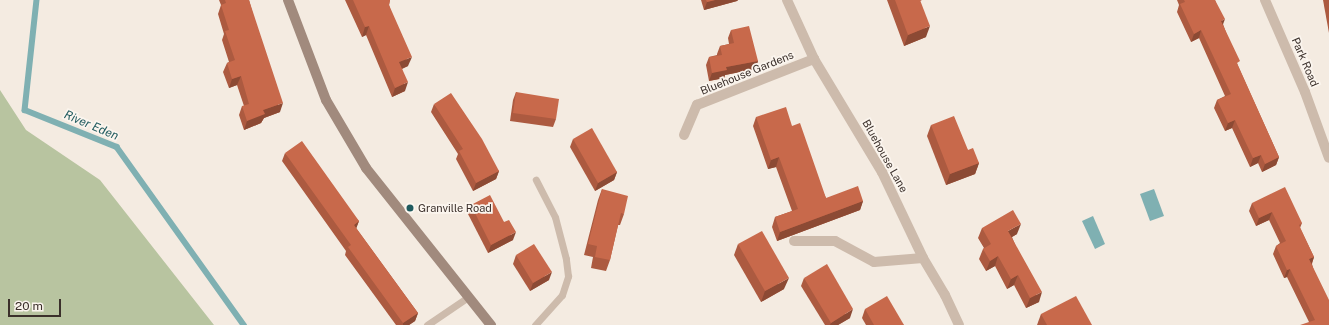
<!DOCTYPE html>
<html>
<head>
<meta charset="utf-8">
<style>
	body { margin:0 }
	#map { position:relative; width:1329px; height:325px; overflow:hidden; background:#f4ebe1; font-family:"Public Sans",sans-serif }
	div>[style] { position:absolute }
	.green>* { inset:0; background:#b8c4a0 }
	.water>* { inset:0; background:#7fb0b2 }
	.stream>* { height:5.5px; margin:-2.75px; padding:0 2.75px; transform-origin:2.75px; border-radius:2.75px; background:#7fb0b2 }
	.lane>* { height:7px; margin:-3.5px; padding:0 3.5px; transform-origin:3.5px; border-radius:3.5px; background:#cdbbac }
	.street>* { height:10px; margin:-5px; padding:0 5px; transform-origin:5px; border-radius:5px; background:#cdbbac }
	.secondary>* { height:10px; margin:-5px; padding:0 5px; transform-origin:5px; border-radius:5px; background:#a18a7d }
	.wall>* { inset:0; background:#ac5a40 }
	.shaded-wall>* { inset:0; background:#8c4a34 }
	.building>* { inset:0; background:#c8694b }
	.dots>* { width:11px; height:11px; translate:-50% -50%; box-sizing:border-box; border:2px solid #fbf5ee; border-radius:50% }
	span { translate:-50% -50%; white-space:nowrap; text-align:center; line-height:1.15; -webkit-text-stroke:3.5px #fbf5ee; paint-order:stroke }
	.street-label { font-size:11px; color:#3b302b }
	.poi-label { font-size:11px; color:#3b302b }
	.left { translate:0 -50%; text-align:left }
	.water-label { font-size:12px; color:#1f5a5e; font-style:italic }
	.scale { position:absolute; left:8px; top:299px; width:53px; height:18px; box-sizing:border-box; border:2px solid #3b302b; border-top:0; padding-left:5px; font-size:12px; line-height:14px; white-space:nowrap; color:#3b302b; -webkit-text-stroke:3px #fbf5ee; paint-order:stroke }
</style>
</head>
<body>
<div id="map">
	<div class="green">
		<div style="clip-path:polygon(0 90px,26px 130px,100px 180px,214px 325px,0 325px)"></div>
	</div>
	<div class="water">
		<div style="clip-path:polygon(1154px 189px,1164px 216px,1150px 221px,1140px 194px)"></div>
		<div style="clip-path:polygon(1093px 216px,1105px 244px,1095px 249px,1082px 221px)"></div>
	</div>
	<div class="stream">
		<div style="left:37px;top:0;width:111px;rotate:96.2deg"></div>
		<div style="left:25px;top:110px;width:99px;rotate:21.9deg"></div>
		<div style="left:117px;top:147px;width:219px;rotate:54.5deg"></div>
	</div>
	<div class="lane">
		<div style="left:427px;top:325px;width:50px;rotate:-34.3deg"></div>
		<div style="left:535px;top:325px;width:40px;rotate:-48deg"></div>
		<div style="left:562px;top:295px;width:20px;rotate:-72deg"></div>
		<div style="left:568px;top:276px;width:17px;rotate:-97deg"></div>
		<div style="left:566px;top:259px;width:43px;rotate:-104.7deg"></div>
		<div style="left:555px;top:217px;width:42px;rotate:-117.2deg"></div>
	</div>
	<div class="street">
		<div style="left:787px;top:0;width:65px;rotate:65.4deg"></div>
		<div style="left:814px;top:59px;width:132px;rotate:59deg"></div>
		<div style="left:882px;top:172px;width:95px;rotate:64.5deg"></div>
		<div style="left:923px;top:258px;width:43px;rotate:59.3deg"></div>
		<div style="left:945px;top:295px;width:33px;rotate:65deg"></div>
		<div style="left:1265px;top:0;width:100px;rotate:66.5deg"></div>
		<div style="left:1305px;top:92px;width:70px;rotate:70deg"></div>
		<div style="left:684px;top:135px;width:33px;rotate:-67deg"></div>
		<div style="left:697px;top:105px;width:126px;rotate:-21.5deg"></div>
		<div style="left:794px;top:241px;width:41px"></div>
		<div style="left:835px;top:241px;width:44px;rotate:28.3deg"></div>
		<div style="left:874px;top:262px;width:49px;rotate:-4.7deg"></div>
	</div>
	<div class="secondary">
		<div style="left:288px;top:0;width:107px;rotate:69.2deg"></div>
		<div style="left:326px;top:100px;width:79px;rotate:59.5deg"></div>
		<div style="left:366px;top:168px;width:201px;rotate:51.5deg"></div>
	</div>
	<div class="wall">
		<div style="clip-path:polygon(219px 0,249px 0,280px 112px,264px 118px,261px 123px,244px 130px,239px 115px,242px 106px,244px 106px,237px 85px,229px 88px,223px 72px,227px 63px,229px 62px,222px 40px,224px 34px,218px 14px,221px 5px)"></div>
		<div style="clip-path:polygon(345px 0,390px 0,389px 5px,408px 66px,402px 69px,405px 91px,392px 97px,366px 35px,362px 37px)"></div>
		<div style="clip-path:polygon(701px 0,738px 0,737px 1px,704px 10px)"></div>
		<div style="clip-path:polygon(887px 0,922px 0,920px 1px,926px 37px,904px 46px)"></div>
		<div style="clip-path:polygon(1177px 0,1215px 0,1223px 24px,1238px 66px,1279px 157px,1276px 165px,1262px 172px,1258px 163px,1250px 167px,1232px 128px,1225px 131px,1214px 108px,1217px 100px,1225px 96px,1199px 38px,1191px 42px,1177px 12px,1179px 5px)"></div>
		<div style="clip-path:polygon(1323px 0,1329px 0,1329px 33px)"></div>
		<div style="clip-path:polygon(731px 30px,758px 61px,755px 69px,725px 75px,724px 78px,709px 81px,706px 65px,709px 57px,717px 55px,717px 54px,720px 46px,729px 44px,728px 38px)"></div>
		<div style="clip-path:polygon(516px 92px,556px 119px,553px 127px,510px 121px,513px 100px)"></div>
		<div style="clip-path:polygon(434px 104px,499px 171px,496px 179px,473px 191px,456px 159px,458px 154px,431px 112px)"></div>
		<div style="clip-path:polygon(756px 117px,792px 126px,826px 198px,863px 201px,860px 210px,777px 241px,772px 227px,775px 217px,792px 211px,776px 167px,768px 169px,753px 126px)"></div>
		<div style="clip-path:polygon(931px 125px,968px 150px,979px 163px,975px 174px,946px 185px,927px 136px)"></div>
		<div style="clip-path:polygon(573px 139px,617px 172px,614px 180px,595px 191px,570px 147px)"></div>
		<div style="clip-path:polygon(285px 153px,359px 221px,356px 228px,418px 313px,415px 321px,409px 325px,396px 325px,345px 255px,346px 251px,282px 161px)"></div>
		<div style="clip-path:polygon(602px 189px,624px 214px,620px 225px,618px 225px,610px 260px,606px 271px,591px 268px,593px 257px,584px 255px,598px 200px)"></div>
		<div style="clip-path:polygon(1252px 203px,1302px 223px,1300px 228px,1314px 257px,1312px 264px,1329px 325px,1309px 322px,1287px 277px,1284px 278px,1273px 254px,1276px 246px,1280px 243px,1269px 220px,1256px 226px,1249px 211px)"></div>
		<div style="clip-path:polygon(471px 205px,504px 222px,513px 240px,488px 253px,468px 214px)"></div>
		<div style="clip-path:polygon(982px 228px,1017px 234px,1012px 237px,1039px 302px,1026px 308px,1014px 285px,1007px 289px,995px 266px,986px 271px,979px 259px,983px 249px,984px 248px,978px 238px)"></div>
		<div style="clip-path:polygon(738px 244px,784px 289px,761px 302px,734px 255px)"></div>
		<div style="clip-path:polygon(516px 255px,549px 280px,530px 291px,513px 264px)"></div>
		<div style="clip-path:polygon(804px 278px,850px 318px,838px 325px,825px 325px,801px 286px)"></div>
		<div style="clip-path:polygon(865px 309px,904px 325px,866px 325px,862px 318px)"></div>
		<div style="clip-path:polygon(1041px 314px,1092px 325px,1037px 325px)"></div>
	</div>
	<div class="shaded-wall">
		<div style="clip-path:polygon(715px 0,738px 0,737px 1px,704px 10px,707px 2px)"></div>
		<div style="clip-path:polygon(1225px 19px,1222px 27px,1221px 21px)"></div>
		<div style="clip-path:polygon(369px 26px,366px 35px,362px 37px,365px 27px)"></div>
		<div style="clip-path:polygon(930px 26px,926px 37px,904px 46px,908px 35px)"></div>
		<div style="clip-path:polygon(1201px 30px,1199px 38px,1191px 42px,1194px 34px)"></div>
		<div style="clip-path:polygon(412px 57px,408px 66px,396px 71px,399px 62px)"></div>
		<div style="clip-path:polygon(758px 61px,755px 69px,725px 75px,724px 78px,709px 81px,712px 73px,726px 67px)"></div>
		<div style="clip-path:polygon(241px 76px,237px 85px,229px 88px,232px 79px)"></div>
		<div style="clip-path:polygon(408px 82px,405px 91px,392px 97px,395px 88px)"></div>
		<div style="clip-path:polygon(283px 103px,280px 112px,264px 118px,261px 123px,244px 130px,247px 121px,263px 110px)"></div>
		<div style="clip-path:polygon(1235px 120px,1232px 128px,1225px 131px,1228px 123px)"></div>
		<div style="clip-path:polygon(1261px 155px,1258px 163px,1250px 167px,1253px 158px)"></div>
		<div style="clip-path:polygon(779px 157px,776px 167px,768px 169px,771px 160px)"></div>
		<div style="clip-path:polygon(1279px 157px,1276px 165px,1262px 172px,1265px 164px)"></div>
		<div style="clip-path:polygon(979px 163px,975px 174px,946px 185px,950px 174px)"></div>
		<div style="clip-path:polygon(499px 171px,496px 179px,473px 191px,476px 183px)"></div>
		<div style="clip-path:polygon(617px 172px,614px 180px,595px 191px,598px 183px)"></div>
		<div style="clip-path:polygon(863px 201px,860px 210px,777px 241px,780px 232px)"></div>
		<div style="clip-path:polygon(1272px 212px,1269px 220px,1256px 226px,1259px 218px)"></div>
		<div style="clip-path:polygon(359px 221px,356px 229px,354px 225px)"></div>
		<div style="clip-path:polygon(1021px 224px,1017px 234px,1005px 241px,1008px 231px)"></div>
		<div style="clip-path:polygon(516px 232px,513px 240px,488px 253px,491px 245px)"></div>
		<div style="clip-path:polygon(998px 256px,995px 266px,986px 271px,990px 261px)"></div>
		<div style="clip-path:polygon(1314px 257px,1311px 265px,1309px 259px)"></div>
		<div style="clip-path:polygon(1290px 269px,1287px 277px,1284px 278px,1287px 270px)"></div>
		<div style="clip-path:polygon(552px 272px,549px 280px,530px 291px,533px 283px)"></div>
		<div style="clip-path:polygon(1018px 275px,1014px 285px,1007px 289px,1011px 279px)"></div>
		<div style="clip-path:polygon(789px 278px,784px 289px,761px 302px,765px 291px)"></div>
		<div style="clip-path:polygon(1042px 292px,1039px 302px,1026px 308px,1030px 298px)"></div>
		<div style="clip-path:polygon(853px 309px,850px 318px,838px 325px,830px 325px,831px 323px)"></div>
		<div style="clip-path:polygon(418px 313px,415px 321px,409px 325px,403px 325px,403px 323px)"></div>
	</div>
	<div class="building">
		<div style="clip-path:polygon(225px 0,249px 0,283px 103px,263px 110px,265px 114px,247px 121px,242px 106px,249px 104px,241px 76px,232px 79px,227px 63px,235px 60px,225px 31px,229px 30px,221px 5px,226px 3px)"></div>
		<div style="clip-path:polygon(353px 0,390px 0,389px 5px,412px 57px,399px 62px,408px 82px,395px 88px,369px 26px,365px 27px)"></div>
		<div style="clip-path:polygon(706px 0,715px 0,707px 2px)"></div>
		<div style="clip-path:polygon(895px 0,920px 0,930px 26px,908px 35px)"></div>
		<div style="clip-path:polygon(1184px 0,1215px 0,1225px 19px,1221px 21px,1240px 61px,1237px 63px,1279px 157px,1265px 164px,1261px 155px,1253px 158px,1235px 120px,1228px 123px,1217px 100px,1231px 94px,1201px 30px,1194px 34px,1180px 4px,1185px 2px)"></div>
		<div style="clip-path:polygon(749px 26px,758px 61px,726px 67px,727px 70px,712px 73px,709px 57px,722px 55px,720px 46px,734px 43px,731px 30px)"></div>
		<div style="clip-path:polygon(516px 92px,559px 99px,556px 119px,513px 113px)"></div>
		<div style="clip-path:polygon(451px 93px,482px 139px,499px 171px,476px 183px,459px 151px,463px 149px,434px 104px)"></div>
		<div style="clip-path:polygon(786px 107px,792px 126px,800px 123px,826px 198px,858px 186px,863px 201px,780px 232px,775px 217px,798px 209px,779px 157px,771px 160px,756px 117px)"></div>
		<div style="clip-path:polygon(954px 116px,968px 150px,973px 148px,979px 163px,950px 174px,931px 125px)"></div>
		<div style="clip-path:polygon(592px 128px,617px 172px,598px 183px,573px 139px)"></div>
		<div style="clip-path:polygon(302px 141px,359px 221px,354px 225px,418px 313px,403px 323px,348px 247px,351px 245px,285px 153px)"></div>
		<div style="clip-path:polygon(1285px 187px,1302px 223px,1299px 225px,1314px 257px,1309px 259px,1329px 300px,1329px 325px,1300px 325px,1315px 320px,1290px 269px,1287px 270px,1276px 246px,1286px 241px,1272px 212px,1259px 218px,1252px 203px)"></div>
		<div style="clip-path:polygon(602px 189px,628px 196px,624px 214px,621px 213px,610px 260px,595px 257px,597px 246px,588px 244px)"></div>
		<div style="clip-path:polygon(490px 195px,504px 222px,509px 220px,516px 232px,491px 245px,471px 205px)"></div>
		<div style="clip-path:polygon(1013px 210px,1021px 224px,1008px 231px,1042px 292px,1030px 298px,1018px 275px,1011px 279px,998px 256px,990px 261px,983px 249px,991px 244px,982px 228px)"></div>
		<div style="clip-path:polygon(762px 231px,789px 278px,765px 291px,738px 244px)"></div>
		<div style="clip-path:polygon(534px 244px,552px 272px,533px 283px,516px 255px)"></div>
		<div style="clip-path:polygon(827px 264px,853px 309px,831px 323px,804px 278px)"></div>
		<div style="clip-path:polygon(887px 296px,904px 325px,874px 325px,865px 309px)"></div>
		<div style="clip-path:polygon(1076px 296px,1092px 325px,1047px 325px,1041px 314px)"></div>
	</div>
	<div class="dots">
		<div style="left:410px;top:208px;background:#1f5a5e"></div>
	</div>
	<div class="street-label">
		<span style="left:1305px;top:62px;rotate:67deg">Park Road</span>
		<span style="left:747px;top:73px;rotate:-22deg">Bluehouse Gardens</span>
		<span style="left:885px;top:156px;rotate:61deg">Bluehouse Lane</span>
	</div>
	<div class="poi-label">
		<span class="left" style="left:418px;top:208px">Granville Road</span>
	</div>
	<div class="water-label">
		<span style="left:91px;top:126px;rotate:23deg">River Eden</span>
	</div>
	<div class="scale">20 m</div>
</div>
</body>
</html>
